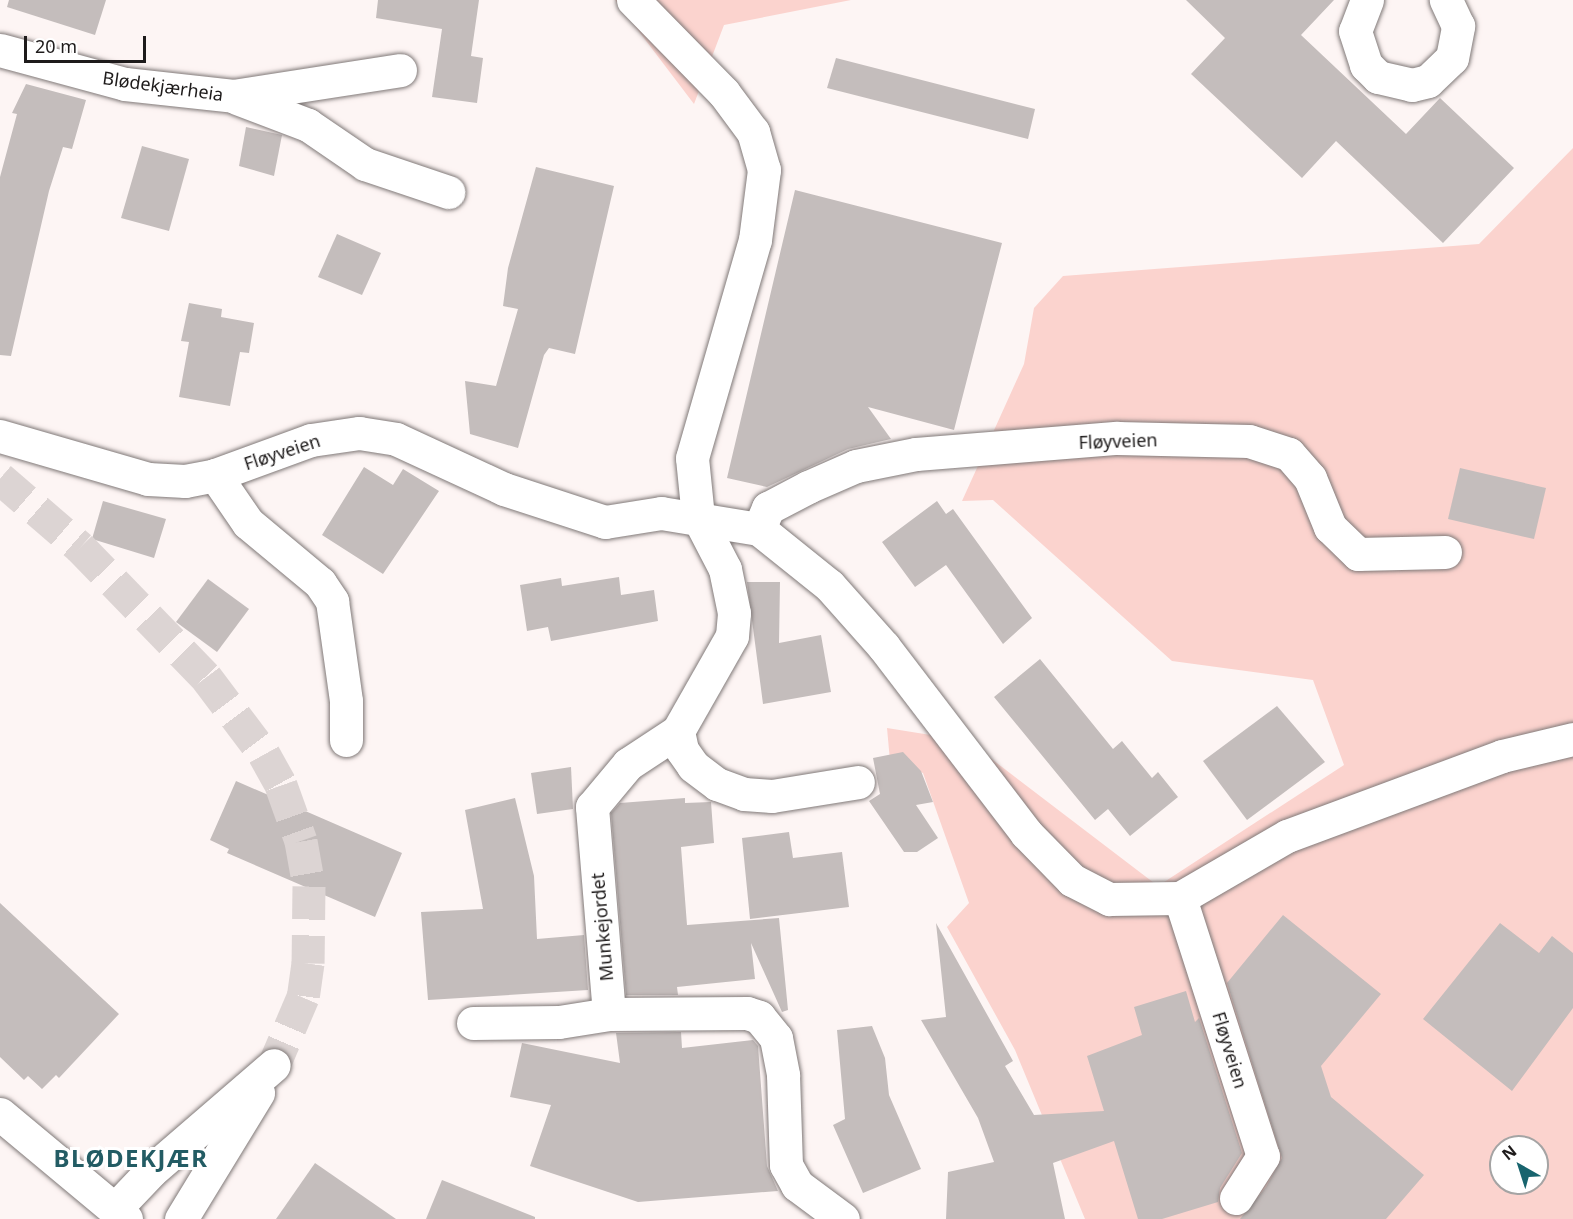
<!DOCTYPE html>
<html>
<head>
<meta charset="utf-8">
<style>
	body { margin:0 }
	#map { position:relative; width:1573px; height:1219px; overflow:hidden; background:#fdf5f4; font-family:"Noto Sans",sans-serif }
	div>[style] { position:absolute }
	.green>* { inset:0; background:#fbd3ce }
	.building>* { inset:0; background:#c4bdbc }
	.primary-tunnel>* { height:33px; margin-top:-16.5px; transform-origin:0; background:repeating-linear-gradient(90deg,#dcd4d3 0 33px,transparent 0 49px) }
	.roads { filter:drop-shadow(0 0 2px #807978) drop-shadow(0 0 2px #807978) }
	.street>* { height:33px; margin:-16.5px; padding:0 16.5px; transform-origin:16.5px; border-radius:16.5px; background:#fff }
	.secondary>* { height:33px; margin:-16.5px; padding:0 16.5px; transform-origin:16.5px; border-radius:16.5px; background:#fff }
	.primary>* { height:33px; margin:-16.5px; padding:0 16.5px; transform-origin:16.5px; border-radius:16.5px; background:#fff }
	span { translate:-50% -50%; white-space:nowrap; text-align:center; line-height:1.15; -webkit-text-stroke:6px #fff; paint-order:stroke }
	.street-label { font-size:18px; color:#1e1b1b }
	.district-label { font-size:24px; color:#235c64; font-weight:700; letter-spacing:1.5px }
	.north { position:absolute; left:1489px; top:1135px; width:60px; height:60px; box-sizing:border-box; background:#fff; border:2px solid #a5a4a4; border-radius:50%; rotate:321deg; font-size:16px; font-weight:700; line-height:24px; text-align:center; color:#1e1b1b }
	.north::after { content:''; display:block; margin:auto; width:21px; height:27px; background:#18646e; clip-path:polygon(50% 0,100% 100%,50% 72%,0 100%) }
	.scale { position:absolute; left:24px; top:36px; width:122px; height:27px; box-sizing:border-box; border:3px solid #1e1b1b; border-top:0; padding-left:8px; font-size:18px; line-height:21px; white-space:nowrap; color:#1e1b1b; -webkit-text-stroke:4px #fff; paint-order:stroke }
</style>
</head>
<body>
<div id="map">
	<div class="green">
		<div style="clip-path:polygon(615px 0,851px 0,724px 25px,694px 104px)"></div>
		<div style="clip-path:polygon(evenodd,1573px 148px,1573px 1219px,1085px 1219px,1015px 1050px,947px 927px,969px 903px,923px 773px,890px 761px,887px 728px,968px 741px,1158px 886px,1344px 765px,1313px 680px,1172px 661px,993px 500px,962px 501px,1024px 364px,1034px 308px,1063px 276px,1479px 244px,1573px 148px,1501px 1147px,1537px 1147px,1537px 1183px,1501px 1183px,1501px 1147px)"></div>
	</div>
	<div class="building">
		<div style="clip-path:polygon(9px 0,106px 0,95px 35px,7px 7px)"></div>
		<div style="clip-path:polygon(378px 0,479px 0,471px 56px,483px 58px,477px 103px,432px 97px,442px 29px,376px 18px)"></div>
		<div style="clip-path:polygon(1186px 0,1334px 0,1301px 35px,1406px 134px,1440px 98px,1514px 168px,1443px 243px,1336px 141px,1302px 178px,1191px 74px,1225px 38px)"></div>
		<div style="clip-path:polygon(836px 58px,1035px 109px,1028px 139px,827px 88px)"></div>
		<div style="clip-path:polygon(26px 84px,86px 100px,72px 149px,63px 147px,49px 191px,11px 356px,0 355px,0 177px,17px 114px,12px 113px)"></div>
		<div style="clip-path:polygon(246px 127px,282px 135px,274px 176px,239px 166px)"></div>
		<div style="clip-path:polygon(142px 146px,189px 159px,169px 231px,121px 218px)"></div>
		<div style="clip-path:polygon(536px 167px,614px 186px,575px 354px,549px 348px,544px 355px,518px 448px,470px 434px,465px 381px,496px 386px,518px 309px,503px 306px,508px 268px)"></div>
		<div style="clip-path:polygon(795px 190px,1002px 243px,954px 430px,868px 407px,891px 439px,848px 449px,767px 487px,727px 478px)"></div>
		<div style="clip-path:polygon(337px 234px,381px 253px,362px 295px,318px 277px)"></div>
		<div style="clip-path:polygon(189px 303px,222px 309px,221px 317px,254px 323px,249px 353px,240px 352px,230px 406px,179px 397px,189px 342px,181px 341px)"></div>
		<div style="clip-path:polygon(364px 467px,393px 485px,403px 469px,439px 491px,383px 574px,322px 535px)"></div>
		<div style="clip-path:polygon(1460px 468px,1546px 488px,1534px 539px,1448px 519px)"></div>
		<div style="clip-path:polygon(103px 501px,166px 519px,154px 558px,92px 539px)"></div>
		<div style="clip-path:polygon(937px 501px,946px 514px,953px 509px,1032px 618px,1003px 644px,946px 565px,915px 587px,882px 542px)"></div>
		<div style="clip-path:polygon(619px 577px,621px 595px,654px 590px,658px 621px,551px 641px,548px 627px,527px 631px,520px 585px,561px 578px,562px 586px)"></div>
		<div style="clip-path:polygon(208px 579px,249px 609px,217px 652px,176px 622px)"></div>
		<div style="clip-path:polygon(747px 582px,780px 582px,779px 643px,821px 635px,831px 692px,763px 704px)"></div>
		<div style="clip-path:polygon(1040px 659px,1113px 749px,1122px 741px,1152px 778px,1158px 772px,1178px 797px,1130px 836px,1108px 809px,1095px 820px,994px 697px)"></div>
		<div style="clip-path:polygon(1277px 706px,1325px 762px,1247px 820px,1203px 761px)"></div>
		<div style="clip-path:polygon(903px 752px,921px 771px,933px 802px,916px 805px,938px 838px,917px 852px,904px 852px,869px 801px,880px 794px,873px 758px)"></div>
		<div style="clip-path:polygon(571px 767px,573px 809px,537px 814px,531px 773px)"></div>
		<div style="clip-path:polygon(236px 781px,402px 853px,375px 917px,227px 853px,229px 849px,210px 840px)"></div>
		<div style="clip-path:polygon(515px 798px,534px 876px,537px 939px,584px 935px,588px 990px,428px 1000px,421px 912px,483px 909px,465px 810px)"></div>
		<div style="clip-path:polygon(685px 798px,685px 803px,711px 802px,714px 843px,681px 847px,687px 925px,779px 918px,788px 1010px,782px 1012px,751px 943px,755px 979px,677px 987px,678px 995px,626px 995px,611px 813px,620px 803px)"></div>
		<div style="clip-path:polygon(789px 832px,793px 858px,842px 852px,849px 907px,750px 919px,742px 838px)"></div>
		<div style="clip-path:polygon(0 903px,119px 1014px,59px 1078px,56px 1075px,42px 1089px,28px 1076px,24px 1080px,0 1057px)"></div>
		<div style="clip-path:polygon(1283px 915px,1381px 994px,1321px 1066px,1331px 1097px,1424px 1175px,1386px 1219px,1240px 1219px,1266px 1187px,1282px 1158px,1227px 983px)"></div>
		<div style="clip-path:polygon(936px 923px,1013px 1061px,1005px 1066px,1034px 1115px,1104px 1111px,1087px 1056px,1142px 1035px,1134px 1007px,1186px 991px,1195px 1022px,1199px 1018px,1242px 1153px,1220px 1188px,1218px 1202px,1162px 1219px,1138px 1219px,1114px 1141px,1053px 1163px,1065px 1219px,946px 1219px,948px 1172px,994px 1162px,978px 1118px,921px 1020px,946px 1017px)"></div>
		<div style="clip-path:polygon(1500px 923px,1539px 953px,1552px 936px,1573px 953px,1573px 1008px,1512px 1091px,1423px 1019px)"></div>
		<div style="clip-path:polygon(872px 1026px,885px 1058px,889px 1095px,921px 1169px,863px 1193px,833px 1125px,845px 1119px,837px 1030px)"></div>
		<div style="clip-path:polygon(681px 1032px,682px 1048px,753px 1040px,758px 1046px,767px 1166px,778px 1191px,638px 1202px,530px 1166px,551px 1105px,510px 1097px,522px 1043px,620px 1063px,616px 1033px)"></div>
		<div style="clip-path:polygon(315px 1163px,396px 1219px,276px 1219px)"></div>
		<div style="clip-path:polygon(442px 1180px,535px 1217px,535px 1219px,426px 1219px)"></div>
	</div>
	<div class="primary-tunnel">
		<div style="left:0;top:478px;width:106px;rotate:40.8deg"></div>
		<div style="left:80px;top:547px;width:181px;rotate:45.9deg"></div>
		<div style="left:206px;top:677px;width:96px;rotate:53deg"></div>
		<div style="left:264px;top:754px;width:35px;rotate:61deg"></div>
		<div style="left:281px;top:785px;width:59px;rotate:70.3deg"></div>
		<div style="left:301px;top:841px;width:46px;rotate:79.9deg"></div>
		<div style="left:309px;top:886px;width:77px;rotate:90.7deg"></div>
		<div style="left:308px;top:963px;width:34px;rotate:98deg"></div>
		<div style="left:303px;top:997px;width:74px;rotate:113.1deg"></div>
	</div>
	<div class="roads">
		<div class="street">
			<div style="left:1367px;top:0;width:33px;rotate:111deg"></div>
			<div style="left:1355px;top:31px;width:36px;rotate:72deg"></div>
			<div style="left:1366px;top:65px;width:17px;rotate:45deg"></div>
			<div style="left:1378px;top:77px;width:35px;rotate:13deg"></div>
			<div style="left:1412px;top:85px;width:16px;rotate:-14deg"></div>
			<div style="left:1428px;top:81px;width:33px;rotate:-44deg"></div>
			<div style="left:1452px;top:58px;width:33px;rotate:-79deg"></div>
			<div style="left:1458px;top:26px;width:29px;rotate:-115deg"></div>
			<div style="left:0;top:50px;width:130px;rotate:15.2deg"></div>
			<div style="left:125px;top:84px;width:109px;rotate:6.3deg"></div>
			<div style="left:233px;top:96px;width:169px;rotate:-8.8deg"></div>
			<div style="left:237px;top:98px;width:76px;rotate:20.8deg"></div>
			<div style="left:308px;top:125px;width:69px;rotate:34.4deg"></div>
			<div style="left:365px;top:164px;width:88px;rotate:18.6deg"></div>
			<div style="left:0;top:436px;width:154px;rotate:16.2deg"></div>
			<div style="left:148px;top:479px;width:37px;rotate:3deg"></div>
			<div style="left:185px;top:481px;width:31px;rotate:-11deg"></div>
			<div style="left:215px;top:475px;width:102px;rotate:-20deg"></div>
			<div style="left:311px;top:440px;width:49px;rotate:-8.3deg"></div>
			<div style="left:359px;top:433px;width:37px;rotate:9deg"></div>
			<div style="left:396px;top:439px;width:119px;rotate:24.8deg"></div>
			<div style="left:504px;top:489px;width:106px;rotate:18.1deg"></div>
			<div style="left:605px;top:522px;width:57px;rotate:-9.1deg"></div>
			<div style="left:661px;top:513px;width:99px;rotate:9.3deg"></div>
			<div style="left:759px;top:529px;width:90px;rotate:38.7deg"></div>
			<div style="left:829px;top:585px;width:83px;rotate:48.4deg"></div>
			<div style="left:884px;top:647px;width:234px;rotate:52.6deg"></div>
			<div style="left:1026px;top:833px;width:66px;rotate:45.6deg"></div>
			<div style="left:1072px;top:880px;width:42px;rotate:27.2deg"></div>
			<div style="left:1109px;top:899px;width:71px;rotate:-0.8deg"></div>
			<div style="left:1180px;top:898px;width:124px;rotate:-30.1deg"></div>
			<div style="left:1287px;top:836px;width:229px;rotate:-20.4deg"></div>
			<div style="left:1502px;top:756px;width:73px;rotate:-13.5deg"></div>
			<div style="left:215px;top:475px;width:58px;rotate:55.5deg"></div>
			<div style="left:248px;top:523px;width:94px;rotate:39.8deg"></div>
			<div style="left:320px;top:583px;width:22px;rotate:56deg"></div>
			<div style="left:332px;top:601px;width:101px;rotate:82deg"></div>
			<div style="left:346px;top:701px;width:39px;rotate:90deg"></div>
			<div style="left:759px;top:529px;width:23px;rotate:-67deg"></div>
			<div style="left:768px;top:508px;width:45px;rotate:-27.7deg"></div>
			<div style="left:808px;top:487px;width:52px;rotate:-23.6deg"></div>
			<div style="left:856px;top:466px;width:61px;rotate:-11.3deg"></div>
			<div style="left:916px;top:454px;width:202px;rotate:-4.6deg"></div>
			<div style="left:1117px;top:438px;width:132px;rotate:1.3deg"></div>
			<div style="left:1249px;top:441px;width:42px;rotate:18deg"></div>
			<div style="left:1289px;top:454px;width:32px;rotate:49deg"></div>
			<div style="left:1310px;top:478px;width:53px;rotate:67.8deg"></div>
			<div style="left:1330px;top:527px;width:39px;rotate:44deg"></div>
			<div style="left:1358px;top:554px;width:87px;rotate:-1.3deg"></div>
			<div style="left:678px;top:731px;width:19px;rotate:78deg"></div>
			<div style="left:682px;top:750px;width:19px;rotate:55deg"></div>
			<div style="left:693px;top:766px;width:30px;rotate:37deg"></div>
			<div style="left:717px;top:784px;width:29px;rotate:20deg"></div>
			<div style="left:744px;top:794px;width:28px;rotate:4deg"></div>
			<div style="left:772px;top:796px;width:87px;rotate:-9.2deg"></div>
			<div style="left:1180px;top:898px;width:271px;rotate:72.2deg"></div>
			<div style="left:1263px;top:1156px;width:50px;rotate:122.7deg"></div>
			<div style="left:609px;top:1014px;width:208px;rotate:-94.7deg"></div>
			<div style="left:592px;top:807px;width:56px;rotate:-50.1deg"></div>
			<div style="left:628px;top:764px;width:60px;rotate:-33.4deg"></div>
			<div style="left:678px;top:731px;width:109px;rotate:-60.4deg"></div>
			<div style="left:732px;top:636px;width:23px;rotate:-85deg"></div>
			<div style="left:734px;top:613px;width:45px;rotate:-101.6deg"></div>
			<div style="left:725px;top:569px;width:59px;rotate:-117.4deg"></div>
			<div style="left:698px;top:517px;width:59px;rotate:-95.8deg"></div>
			<div style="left:692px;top:458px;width:227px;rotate:-73.9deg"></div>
			<div style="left:755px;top:240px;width:71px;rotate:-82.7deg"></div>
			<div style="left:764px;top:170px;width:40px;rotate:-106deg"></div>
			<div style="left:473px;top:1023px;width:86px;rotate:-0.7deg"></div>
			<div style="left:559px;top:1022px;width:51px;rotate:-9.1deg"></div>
			<div style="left:609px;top:1014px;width:138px;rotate:-0.4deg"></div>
			<div style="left:747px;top:1013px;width:13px;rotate:18deg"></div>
			<div style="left:759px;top:1017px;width:27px;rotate:51deg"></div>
			<div style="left:776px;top:1038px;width:38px;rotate:79deg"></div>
			<div style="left:783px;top:1075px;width:90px;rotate:88.1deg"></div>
			<div style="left:786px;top:1165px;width:23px;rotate:61deg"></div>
			<div style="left:797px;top:1185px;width:57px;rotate:36.5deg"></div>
		</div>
		<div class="secondary">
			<div style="left:633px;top:0;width:130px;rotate:45.6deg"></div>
			<div style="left:724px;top:93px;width:49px;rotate:53.4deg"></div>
		</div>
		<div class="primary">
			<div style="left:0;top:1114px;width:164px;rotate:39.8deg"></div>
			<div style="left:115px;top:1209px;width:52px;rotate:-46.5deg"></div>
			<div style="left:151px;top:1171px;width:162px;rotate:-40.8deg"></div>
			<div style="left:181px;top:1219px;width:148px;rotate:-58.6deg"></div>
		</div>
	</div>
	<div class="street-label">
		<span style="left:163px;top:86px;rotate:8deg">Blødekjærheia</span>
		<span style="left:1118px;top:441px;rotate:-2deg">Fløyveien</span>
		<span style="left:282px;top:452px;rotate:-18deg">Fløyveien</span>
		<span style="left:602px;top:927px;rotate:-95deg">Munkejordet</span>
		<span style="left:1230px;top:1050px;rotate:73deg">Fløyveien</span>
	</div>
	<div class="district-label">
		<span style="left:131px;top:1158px">BLØDEKJÆR</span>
	</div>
	<div class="north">N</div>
	<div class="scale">20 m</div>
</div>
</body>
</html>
